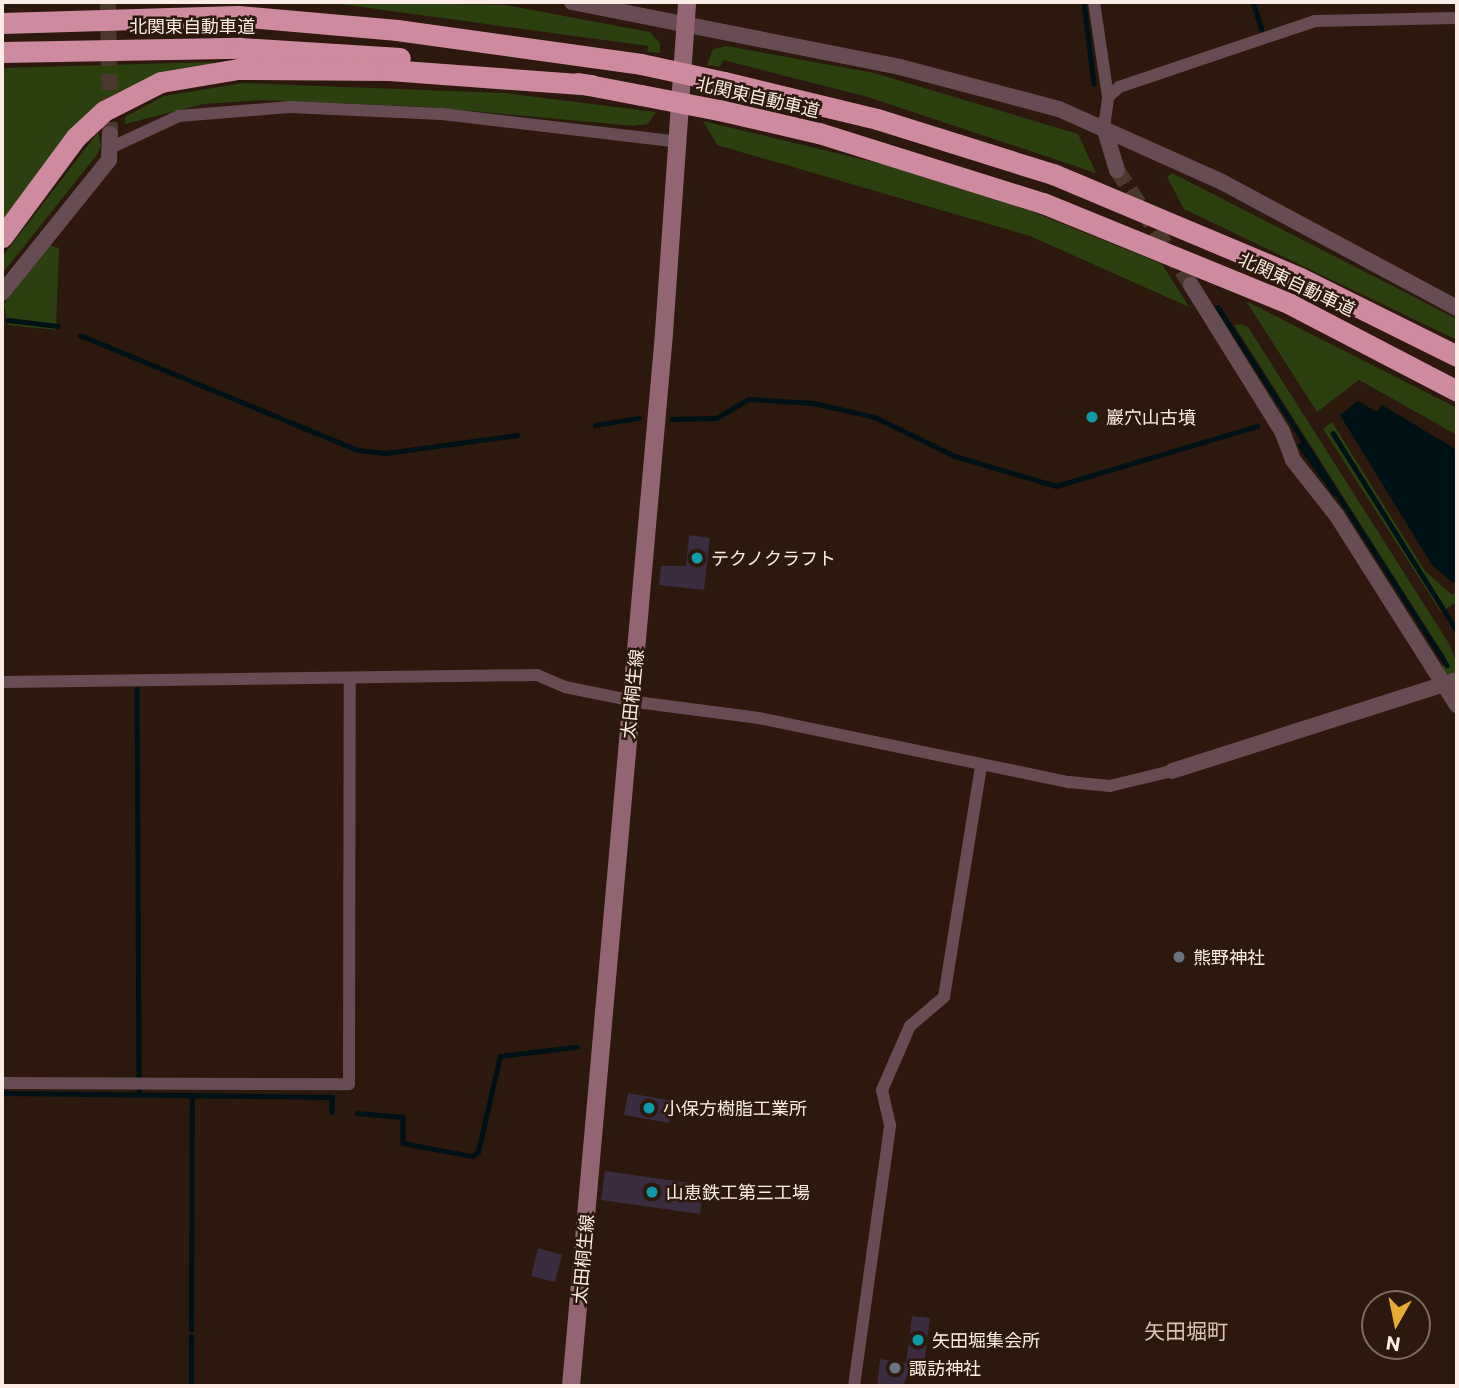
<!DOCTYPE html>
<html>
<head>
<meta charset="utf-8">
<style>
	body { margin:0 }
	#map { position:relative; width:1459px; height:1388px; overflow:hidden; background:#2c180c; font-family:Commissioner,"Noto Sans JP",sans-serif }
	div>[style] { position:absolute }
	.green>* { inset:0; background:#2c3f0e }
	.water>* { inset:0; background:#001115 }
	.stream>* { height:4.5px; margin:-2.25px; padding:0 2.25px; transform-origin:2.25px; border-radius:2.25px; background:#001115 }
	.building>* { inset:0; background:#3b2d3f }
	.tertiary-tunnel>* { height:16px; margin-top:-8px; transform-origin:0; background:repeating-linear-gradient(90deg,#4b382d 0 16px,transparent 0 24px) }
	.minor>* { height:12px; margin:-6px; padding:0 6px; transform-origin:6px; border-radius:6px; background:#674c53 }
	.tertiary>* { height:16px; margin:-8px; padding:0 8px; transform-origin:8px; border-radius:8px; background:#674c53 }
	.secondary>* { height:18px; margin:-9px; padding:0 9px; transform-origin:9px; border-radius:9px; background:#916672 }
	.motorway>* { height:21px; margin:-10.5px; padding:0 10.5px; transform-origin:10.5px; border-radius:10.5px; background:#ce8b9f }
	.motorway-bridge>* { height:21px; margin:-10.5px; padding:0 10.5px; transform-origin:10.5px; border-radius:10.5px; background:#ce8b9f }
	.dots>* { width:19px; height:19px; translate:-50% -50%; box-sizing:border-box; border:4px solid #2c180c; border-radius:50% }
	span { translate:-50% -50%; white-space:nowrap; text-align:center; line-height:1.15; -webkit-text-stroke:5px #2c180c; paint-order:stroke }
	.street-label { font-size:18px; color:#fbede5 }
	.poi-label { font-size:18px; color:#fbede5 }
	.left { translate:0 -50%; text-align:left }
	.quarter-label { font-size:21px; color:#ddc2b2 }
	.frame { position:absolute; inset:0; border:4px solid #fbede5; pointer-events:none }
	.north { position:absolute; left:1361px; top:1290px; width:70px; height:70px; box-sizing:border-box; background:#2c180c; border:2px solid #7f6d63; border-radius:50%; rotate:189deg; font-size:19px; font-weight:700; line-height:28px; text-align:center; color:#fbede5 }
	.north::after { content:''; display:block; margin:auto; width:24px; height:32px; background:#e6ad36; clip-path:polygon(50% 0,100% 100%,50% 72%,0 100%) }
</style>
</head>
<body>
<div id="map">
	<div class="green">
		<div style="clip-path:polygon(325px 2px,505px 5px,650px 32px,660px 43px,660px 53px,648px 52px,648px 46px)"></div>
		<div style="clip-path:polygon(727px 46px,874px 73px,1078px 134px,1096px 173px,868px 97px,723px 60px,720px 67px,707px 65px,713px 49px)"></div>
		<div style="clip-path:polygon(210px 62px,217px 64px,132px 88px,2px 223px,2px 68px)"></div>
		<div style="clip-path:polygon(244px 83px,505px 93px,656px 112px,648px 124px,633px 126px,429px 107px,263px 100px,203px 104px,125px 124px,125px 117px,164px 96px)"></div>
		<div style="clip-path:polygon(703px 121px,882px 164px,1031px 211px,1162px 264px,1189px 307px,1030px 236px,717px 145px)"></div>
		<div style="clip-path:polygon(98px 132px,101px 146px,96px 156px,2px 274px,2px 257px)"></div>
		<div style="clip-path:polygon(1172px 173px,1457px 319px,1457px 340px,1184px 209px,1167px 177px)"></div>
		<div style="clip-path:polygon(49px 245px,59px 248px,56px 330px,8px 325px,4px 304px)"></div>
		<div style="clip-path:polygon(1246px 301px,1457px 408px,1457px 435px,1359px 380px,1317px 412px)"></div>
		<div style="clip-path:polygon(1240px 324px,1248px 327px,1448px 642px,1457px 662px,1455px 673px,1448px 676px,1442px 667px,1447px 660px,1234px 325px)"></div>
		<div style="clip-path:polygon(1332px 422px,1425px 571px,1452px 595px,1457px 592px,1457px 602px,1441px 612px,1323px 429px)"></div>
	</div>
	<div class="water">
		<div style="clip-path:polygon(1358px 401px,1377px 412px,1382px 405px,1457px 450px,1457px 580px,1453px 583px,1432px 565px,1340px 415px)"></div>
	</div>
	<div class="stream">
		<div style="left:1084px;top:2px;width:82px;rotate:83deg"></div>
		<div style="left:1253px;top:2px;width:28px;rotate:72deg"></div>
		<div style="left:1218px;top:307px;width:425px;rotate:57.4deg"></div>
		<div style="left:8px;top:320px;width:50px;rotate:6.8deg"></div>
		<div style="left:80px;top:335px;width:301px;rotate:22.5deg"></div>
		<div style="left:358px;top:450px;width:28px;rotate:6deg"></div>
		<div style="left:386px;top:453px;width:132px;rotate:-7.8deg"></div>
		<div style="left:672px;top:419px;width:44px;rotate:-1.3deg"></div>
		<div style="left:716px;top:418px;width:38px;rotate:-30deg"></div>
		<div style="left:749px;top:399px;width:64px;rotate:3.6deg"></div>
		<div style="left:813px;top:403px;width:64px;rotate:12.7deg"></div>
		<div style="left:875px;top:417px;width:89px;rotate:26deg"></div>
		<div style="left:955px;top:456px;width:105px;rotate:16.5deg"></div>
		<div style="left:1056px;top:486px;width:210px;rotate:-16.6deg"></div>
		<div style="left:595px;top:425px;width:44px;rotate:-9.2deg"></div>
		<div style="left:1333px;top:433px;width:234px;rotate:57.9deg"></div>
		<div style="left:1300px;top:445px;width:59px;rotate:53.9deg"></div>
		<div style="left:137px;top:689px;width:406px;rotate:89.7deg"></div>
		<div style="left:4px;top:1093px;width:328px;rotate:0.7deg"></div>
		<div style="left:332px;top:1097px;width:15px;rotate:90deg"></div>
		<div style="left:357px;top:1113px;width:46px;rotate:5deg"></div>
		<div style="left:403px;top:1117px;width:26px;rotate:90deg"></div>
		<div style="left:403px;top:1143px;width:70px;rotate:10.7deg"></div>
		<div style="left:472px;top:1156px;width:7px;rotate:-34deg"></div>
		<div style="left:478px;top:1152px;width:98px;rotate:-77.1deg"></div>
		<div style="left:500px;top:1056px;width:77px;rotate:-6.8deg"></div>
		<div style="left:191px;top:1330px;width:235px;rotate:-89.8deg"></div>
		<div style="left:191px;top:1386px;width:49px;rotate:-90deg"></div>
	</div>
	<div class="building">
		<div style="clip-path:polygon(689px 535px,710px 538px,704px 590px,659px 585px,661px 566px,686px 566px)"></div>
		<div style="clip-path:polygon(628px 1093px,673px 1101px,669px 1123px,624px 1115px)"></div>
		<div style="clip-path:polygon(605px 1171px,704px 1185px,700px 1214px,601px 1200px)"></div>
		<div style="clip-path:polygon(538px 1248px,562px 1255px,555px 1282px,531px 1276px)"></div>
		<div style="clip-path:polygon(912px 1316px,930px 1318px,924px 1365px,912px 1364px,903px 1386px,877px 1386px,880px 1359px,906px 1363px)"></div>
	</div>
	<div class="tertiary-tunnel">
		<div style="left:108px;top:2px;width:132px;rotate:89.1deg"></div>
		<div style="left:1117px;top:170px;width:137px;rotate:57.2deg"></div>
	</div>
	<div class="minor">
		<div style="left:1094px;top:2px;width:96px;rotate:81.6deg"></div>
		<div style="left:1104px;top:127px;width:30px;rotate:-82deg"></div>
		<div style="left:1108px;top:97px;width:15px;rotate:-42deg"></div>
		<div style="left:1119px;top:87px;width:207px;rotate:-18.6deg"></div>
		<div style="left:1315px;top:21px;width:142px;rotate:-1.2deg"></div>
		<div style="left:110px;top:148px;width:76px;rotate:-24.9deg"></div>
		<div style="left:179px;top:116px;width:111px;rotate:-4.6deg"></div>
		<div style="left:290px;top:107px;width:152px;rotate:2.6deg"></div>
		<div style="left:442px;top:114px;width:240px;rotate:6.7deg"></div>
		<div style="left:2px;top:682px;width:535px;rotate:-0.75deg"></div>
		<div style="left:537px;top:675px;width:30px;rotate:23deg"></div>
		<div style="left:565px;top:687px;width:81px;rotate:11.4deg"></div>
		<div style="left:644px;top:703px;width:116px;rotate:7.4deg"></div>
		<div style="left:759px;top:718px;width:317px;rotate:11.7deg"></div>
		<div style="left:1069px;top:782px;width:41px;rotate:5.6deg"></div>
		<div style="left:1110px;top:786px;width:64px;rotate:-13.6deg"></div>
		<div style="left:2px;top:1083px;width:347px;rotate:0.2deg"></div>
		<div style="left:349px;top:1084px;width:404px;rotate:-89.9deg"></div>
		<div style="left:854px;top:1386px;width:263px;rotate:-82.1deg"></div>
		<div style="left:890px;top:1125px;width:36px;rotate:-103deg"></div>
		<div style="left:882px;top:1090px;width:70px;rotate:-66.4deg"></div>
		<div style="left:910px;top:1026px;width:45px;rotate:-40.5deg"></div>
		<div style="left:944px;top:997px;width:234px;rotate:-80.9deg"></div>
	</div>
	<div class="tertiary">
		<div style="left:572px;top:2px;width:334px;rotate:11.2deg"></div>
		<div style="left:900px;top:67px;width:164px;rotate:14.8deg"></div>
		<div style="left:1059px;top:109px;width:179px;rotate:24.1deg"></div>
		<div style="left:1222px;top:182px;width:267px;rotate:28.2deg"></div>
		<div style="left:1104px;top:127px;width:45px;rotate:73.2deg"></div>
		<div style="left:1191px;top:285px;width:172px;rotate:58.1deg"></div>
		<div style="left:1282px;top:431px;width:31px;rotate:69deg"></div>
		<div style="left:1293px;top:460px;width:71px;rotate:51.8deg"></div>
		<div style="left:1337px;top:516px;width:224px;rotate:57.6deg"></div>
		<div style="left:2px;top:293px;width:171px;rotate:-51.2deg"></div>
		<div style="left:109px;top:160px;width:26px;rotate:-88deg"></div>
		<div style="left:1172px;top:771px;width:299px;rotate:-17.7deg"></div>
	</div>
	<div class="secondary">
		<div style="left:571px;top:1386px;width:1057px;rotate:-84.95deg"></div>
		<div style="left:664px;top:333px;width:332px;rotate:-86deg"></div>
	</div>
	<div class="motorway">
		<div style="left:2px;top:23px;width:236px;rotate:-1.7deg"></div>
		<div style="left:238px;top:16px;width:160px;rotate:5deg"></div>
		<div style="left:397px;top:30px;width:246px;rotate:7.9deg"></div>
		<div style="left:2px;top:52px;width:238px;rotate:-1deg"></div>
		<div style="left:240px;top:48px;width:160px;rotate:3.6deg"></div>
		<div style="left:724px;top:82px;width:157px;rotate:13.6deg"></div>
		<div style="left:877px;top:119px;width:184px;rotate:17.4deg"></div>
		<div style="left:1053px;top:174px;width:268px;rotate:22.8deg"></div>
		<div style="left:1300px;top:278px;width:175px;rotate:26.4deg"></div>
		<div style="left:578px;top:83px;width:64px;rotate:10.8deg"></div>
		<div style="left:719px;top:110px;width:103px;rotate:13deg"></div>
		<div style="left:819px;top:133px;width:235px;rotate:17.4deg"></div>
		<div style="left:1043px;top:203px;width:267px;rotate:22.2deg"></div>
		<div style="left:1290px;top:304px;width:188px;rotate:27.5deg"></div>
		<div style="left:2px;top:237px;width:124px;rotate:-53.5deg"></div>
		<div style="left:76px;top:137px;width:38px;rotate:-43deg"></div>
		<div style="left:104px;top:111px;width:64px;rotate:-27deg"></div>
		<div style="left:161px;top:82px;width:78px;rotate:-9.6deg"></div>
		<div style="left:238px;top:69px;width:151px;rotate:0.4deg"></div>
		<div style="left:389px;top:70px;width:203px;rotate:4.2deg"></div>
	</div>
	<div class="motorway-bridge">
		<div style="left:641px;top:64px;width:85px;rotate:12.2deg"></div>
		<div style="left:641px;top:95px;width:79px;rotate:10.9deg"></div>
	</div>
	<div class="dots">
		<div style="left:1092px;top:417px;background:#0f9aa8"></div>
		<div style="left:697px;top:558px;background:#0f9aa8"></div>
		<div style="left:1179px;top:957px;background:#6b7280"></div>
		<div style="left:649px;top:1108px;background:#0f9aa8"></div>
		<div style="left:652px;top:1192px;background:#0f9aa8"></div>
		<div style="left:918px;top:1340px;background:#0f9aa8"></div>
		<div style="left:895px;top:1368px;background:#6b7280"></div>
	</div>
	<div class="street-label">
		<span style="left:192px;top:26px">北関東自動車道</span>
		<span style="left:758px;top:97px;rotate:13deg">北関東自動車道</span>
		<span style="left:1297px;top:284px;rotate:25deg">北関東自動車道</span>
		<span style="left:632px;top:694px;rotate:-84deg">太田桐生線</span>
		<span style="left:583px;top:1259px;rotate:-85deg">太田桐生線</span>
	</div>
	<div class="poi-label">
		<span class="left" style="left:1106px;top:417px">巖穴山古墳</span>
		<span class="left" style="left:711px;top:558px">テクノクラフト</span>
		<span class="left" style="left:1193px;top:957px">熊野神社</span>
		<span class="left" style="left:663px;top:1108px">小保方樹脂工業所</span>
		<span class="left" style="left:666px;top:1192px">山恵鉄工第三工場</span>
		<span class="left" style="left:932px;top:1340px">矢田堀集会所</span>
		<span class="left" style="left:909px;top:1368px">諏訪神社</span>
	</div>
	<div class="quarter-label">
		<span style="left:1186px;top:1331px">矢田堀町</span>
	</div>
	<div class="frame"></div>
	<div class="north">N</div>
</div>
</body>
</html>
